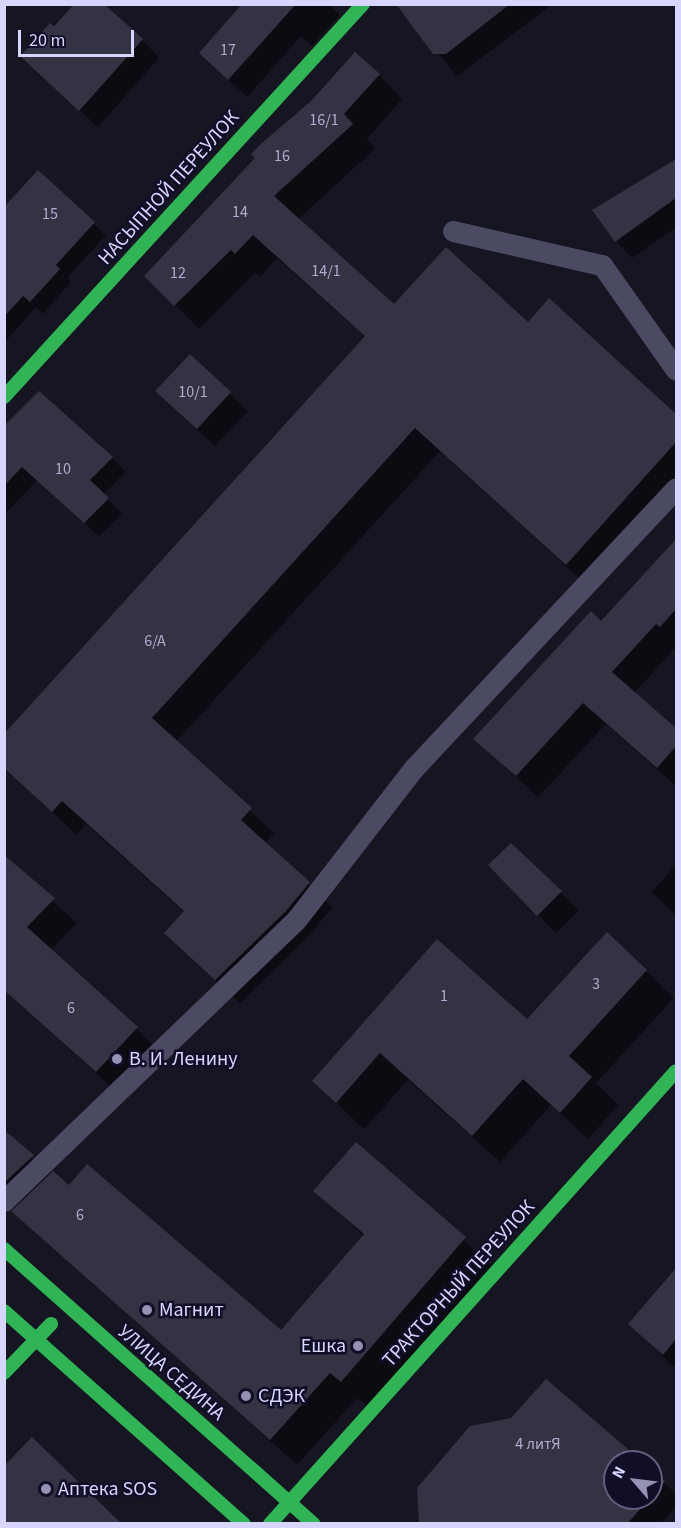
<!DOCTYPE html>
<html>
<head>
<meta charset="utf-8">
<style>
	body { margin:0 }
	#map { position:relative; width:681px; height:1528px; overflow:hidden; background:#161522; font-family:"Source Sans 3",sans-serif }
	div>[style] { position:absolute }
	.shadow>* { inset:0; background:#0007 }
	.building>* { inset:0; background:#343344 }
	.lane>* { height:21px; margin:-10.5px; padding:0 10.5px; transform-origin:10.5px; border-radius:10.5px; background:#4a4b63 }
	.fast>* { height:14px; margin:-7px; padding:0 7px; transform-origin:7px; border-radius:7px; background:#30b455 }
	.dots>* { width:16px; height:16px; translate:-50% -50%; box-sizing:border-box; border:3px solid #110f28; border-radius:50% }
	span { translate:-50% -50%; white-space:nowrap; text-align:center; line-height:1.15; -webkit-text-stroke:5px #110f28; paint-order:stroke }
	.number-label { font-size:16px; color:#aeadd0 }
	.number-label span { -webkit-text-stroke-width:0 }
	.street-label { font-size:20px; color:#d7d6ff }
	.poi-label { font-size:20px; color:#d7d6ff }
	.left { translate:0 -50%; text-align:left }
	.right { translate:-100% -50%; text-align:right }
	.frame { position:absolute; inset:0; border:6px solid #d7d6ff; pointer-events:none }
	.north { position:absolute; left:603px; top:1450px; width:60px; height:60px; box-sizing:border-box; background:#110f28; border:2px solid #605f7e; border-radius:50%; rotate:298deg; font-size:16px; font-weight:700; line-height:24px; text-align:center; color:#d7d6ff }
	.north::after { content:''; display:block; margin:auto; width:21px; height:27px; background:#9392b2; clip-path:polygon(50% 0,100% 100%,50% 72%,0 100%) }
	.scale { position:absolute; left:18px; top:30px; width:116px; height:27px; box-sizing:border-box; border:3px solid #d7d6ff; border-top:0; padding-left:8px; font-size:18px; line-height:21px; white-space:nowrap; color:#d7d6ff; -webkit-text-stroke:4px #110f28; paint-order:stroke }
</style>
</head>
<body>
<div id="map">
	<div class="shadow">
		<div style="clip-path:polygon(74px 4px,142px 40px,159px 58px,98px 127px,22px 56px)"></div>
		<div style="clip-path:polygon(244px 4px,329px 4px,340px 15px,312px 46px,301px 36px,247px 97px,219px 71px)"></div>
		<div style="clip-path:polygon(417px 4px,553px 4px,457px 76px,405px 14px)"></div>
		<div style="clip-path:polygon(379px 75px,402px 99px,367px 139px,375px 149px,298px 219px,394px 306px,528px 324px,549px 300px,676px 416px,676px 492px,590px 588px,440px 451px,176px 742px,274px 833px,265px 843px,332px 907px,310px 935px,240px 1003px,166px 933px,185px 913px,86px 824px,77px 835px,13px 776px,366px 337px,277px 258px,260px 277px,255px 273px,199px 329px,147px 276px)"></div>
		<div style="clip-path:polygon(676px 160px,676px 234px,674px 229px,632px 258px,616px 241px,651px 174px)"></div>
		<div style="clip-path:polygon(38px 172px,106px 235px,67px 278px,71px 282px,43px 314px,36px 307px,4px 343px,4px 208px)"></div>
		<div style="clip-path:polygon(190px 356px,248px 411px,215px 446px,175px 409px)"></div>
		<div style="clip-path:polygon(4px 428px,112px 458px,125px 472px,103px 495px,122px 513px,99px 536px,37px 480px,4px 515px)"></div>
		<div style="clip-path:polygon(676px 541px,676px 647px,634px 693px,676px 730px,676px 786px,606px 724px,538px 797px,475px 739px,601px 623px)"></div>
		<div style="clip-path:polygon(511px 846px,579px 910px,556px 933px,538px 915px)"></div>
		<div style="clip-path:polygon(4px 857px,77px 923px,51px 950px,160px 1051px,120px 1095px,19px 1003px)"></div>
		<div style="clip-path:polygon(676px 864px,676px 916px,652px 892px)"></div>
		<div style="clip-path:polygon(607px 934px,674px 998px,596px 1083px,618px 1105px,588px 1139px,551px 1105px,500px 1162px,408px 1080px,364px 1129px,314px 1081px,438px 941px,527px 1021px)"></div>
		<div style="clip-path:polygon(4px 1139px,281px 1332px,364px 1236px,315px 1191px,356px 1144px,491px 1265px,368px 1407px,357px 1398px,297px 1465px,4px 1203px)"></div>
		<div style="clip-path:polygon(676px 1270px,676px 1369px,630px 1324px)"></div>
		<div style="clip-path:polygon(471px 1427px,641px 1462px,615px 1462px,615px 1498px,651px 1498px,651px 1471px,676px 1494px,676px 1506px,661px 1524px,420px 1524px)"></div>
	</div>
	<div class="building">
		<div style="clip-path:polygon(74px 4px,104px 4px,143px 39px,79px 111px,20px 56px,50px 23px,54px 26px)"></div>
		<div style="clip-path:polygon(242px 4px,296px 4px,228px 80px,199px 53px)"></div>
		<div style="clip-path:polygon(396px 4px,510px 4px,446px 54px,433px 54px)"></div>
		<div style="clip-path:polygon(355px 52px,380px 74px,344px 114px,353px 124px,274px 196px,394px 304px,446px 247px,528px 322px,549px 298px,676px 414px,676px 442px,566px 565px,415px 428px,152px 718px,252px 808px,241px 820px,310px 882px,286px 911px,215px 980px,164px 933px,184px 911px,62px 801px,52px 812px,4px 768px,4px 734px,365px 336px,253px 235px,235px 254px,231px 250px,174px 306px,144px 276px,255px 158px,251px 154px,262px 143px,311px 101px)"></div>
		<div style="clip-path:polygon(676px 159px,676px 198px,615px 242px,592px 210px)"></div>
		<div style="clip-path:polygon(38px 170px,95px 222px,56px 265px,60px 269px,30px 302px,23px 296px,4px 317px,4px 207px)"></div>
		<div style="clip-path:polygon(190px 354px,231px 392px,197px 429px,155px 391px)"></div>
		<div style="clip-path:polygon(39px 391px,113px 457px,90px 480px,109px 498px,84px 523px,22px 467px,4px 486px,4px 426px)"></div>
		<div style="clip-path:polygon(676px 539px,676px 609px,660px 627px,656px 624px,612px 672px,676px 728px,676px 746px,657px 768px,583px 703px,516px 776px,473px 739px,591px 611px,601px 621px)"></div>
		<div style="clip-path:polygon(511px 843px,562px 891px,537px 916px,488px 865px)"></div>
		<div style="clip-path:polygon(4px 855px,55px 898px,27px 927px,138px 1027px,96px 1072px,4px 990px)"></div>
		<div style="clip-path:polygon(607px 932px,647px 970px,569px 1056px,592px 1077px,560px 1113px,523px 1079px,472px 1136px,380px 1053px,336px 1103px,312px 1081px,437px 939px,527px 1019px)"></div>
		<div style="clip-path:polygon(4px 1130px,34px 1155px,4px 1183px)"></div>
		<div style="clip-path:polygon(356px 1142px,466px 1237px,341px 1382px,330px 1373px,270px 1440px,11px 1211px,53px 1171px,69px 1185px,87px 1164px,281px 1330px,364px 1234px,313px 1191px)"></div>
		<div style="clip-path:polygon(676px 1268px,676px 1339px,663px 1355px,628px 1324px)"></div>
		<div style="clip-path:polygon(546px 1379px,643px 1462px,615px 1462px,615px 1498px,650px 1498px,627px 1524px,419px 1524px,417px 1488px,470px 1426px,511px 1418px)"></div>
		<div style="clip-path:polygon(32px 1437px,122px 1524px,4px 1524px,4px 1466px)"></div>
		<div style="clip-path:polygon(651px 1469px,665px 1481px,651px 1497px)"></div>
	</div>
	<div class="lane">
		<div style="left:453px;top:231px;width:153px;rotate:12.9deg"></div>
		<div style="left:602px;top:265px;width:128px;rotate:54.8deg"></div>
		<div style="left:4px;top:1201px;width:405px;rotate:-43.9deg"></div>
		<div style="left:296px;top:920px;width:192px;rotate:-52.2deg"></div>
		<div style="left:414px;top:768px;width:383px;rotate:-46.9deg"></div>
	</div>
	<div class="fast">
		<div style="left:4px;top:397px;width:532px;rotate:-47.59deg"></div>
		<div style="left:4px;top:1249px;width:414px;rotate:41.6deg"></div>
		<div style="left:4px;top:1311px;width:321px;rotate:41.6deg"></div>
		<div style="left:4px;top:1373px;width:68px;rotate:-46.2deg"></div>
		<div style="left:270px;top:1524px;width:608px;rotate:-48.13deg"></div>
	</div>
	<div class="dots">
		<div style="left:117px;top:1059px;background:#9392b2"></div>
		<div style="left:147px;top:1310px;background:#9392b2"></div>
		<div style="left:358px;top:1346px;background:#9392b2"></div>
		<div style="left:246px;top:1396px;background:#9392b2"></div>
		<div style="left:46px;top:1489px;background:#9392b2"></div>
	</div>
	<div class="number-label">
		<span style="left:228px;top:50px">17</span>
		<span style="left:324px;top:120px">16/1</span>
		<span style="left:282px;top:156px">16</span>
		<span style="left:240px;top:212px">14</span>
		<span style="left:50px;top:214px">15</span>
		<span style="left:326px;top:271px">14/1</span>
		<span style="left:178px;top:273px">12</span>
		<span style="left:193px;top:392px">10/1</span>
		<span style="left:63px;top:469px">10</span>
		<span style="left:155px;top:641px">6/А</span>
		<span style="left:596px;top:984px">3</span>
		<span style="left:444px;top:996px">1</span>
		<span style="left:71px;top:1008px">6</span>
		<span style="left:80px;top:1215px">6</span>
		<span style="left:538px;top:1444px">4 литЯ</span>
	</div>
	<div class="street-label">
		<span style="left:169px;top:188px;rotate:-48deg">НАСЫПНОЙ ПЕРЕУЛОК</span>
		<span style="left:459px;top:1284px;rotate:-48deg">ТРАКТОРНЫЙ ПЕРЕУЛОК</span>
		<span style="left:171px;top:1373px;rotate:41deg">УЛИЦА СЕДИНА</span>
	</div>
	<div class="poi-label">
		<span class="left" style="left:129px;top:1059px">В. И. Ленину</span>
		<span class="left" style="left:159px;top:1310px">Магнит</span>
		<span class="right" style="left:346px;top:1346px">Ешка</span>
		<span class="left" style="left:258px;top:1396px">СДЭК</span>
		<span class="left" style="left:58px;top:1489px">Аптека SOS</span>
	</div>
	<div class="frame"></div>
	<div class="north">N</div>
	<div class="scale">20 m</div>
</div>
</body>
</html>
